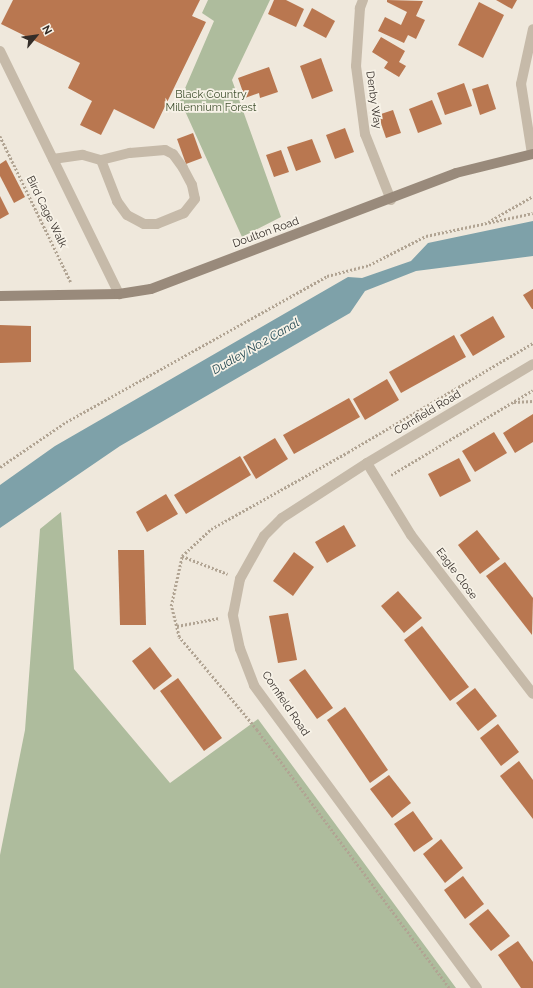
<!DOCTYPE html>
<html>
<head>
<meta charset="utf-8">
<style>
	body { margin:0 }
	#map { position:relative; width:533px; height:988px; overflow:hidden; background:#efe8dc; font-family:Raleway,sans-serif }
	div>[style] { position:absolute }
	.green>* { inset:0; background:#aebc9d }
	.water>* { inset:0; background:#7ea1a9 }
	.building>* { inset:0; background:#b97750 }
	.path>* { height:2.5px; margin-top:-1.25px; transform-origin:0; background:repeating-linear-gradient(90deg,#b1a493 0 2px,transparent 0 4px) }
	.lane>* { height:10px; margin:-5px; padding:0 5px; transform-origin:5px; border-radius:5px; background:#c6baa9 }
	.street>* { height:10px; margin:-5px; padding:0 5px; transform-origin:5px; border-radius:5px; background:#c6baa9 }
	.secondary>* { height:10px; margin:-5px; padding:0 5px; transform-origin:5px; border-radius:5px; background:#998a7b }
	span { translate:-50% -50%; white-space:nowrap; text-align:center; line-height:1.15; -webkit-text-stroke:3.5px #f7f2e7; paint-order:stroke }
	.park-label { font-size:11px; color:#3f4f2e }
	.street-label { font-size:11px; color:#342d28 }
	.water-label { font-size:12px; color:#224751; font-style:italic }
	.north { position:absolute; left:16px; top:16px; width:40px; height:40px; -webkit-text-stroke:3px #f7f2e7; paint-order:stroke; rotate:61deg; font-size:11px; font-weight:700; line-height:16px; text-align:center; color:#342d28 }
	.north::after { content:''; display:block; margin:auto; width:14px; height:18px; background:#342d28; clip-path:polygon(50% 0,100% 100%,50% 72%,0 100%) }
</style>
</head>
<body>
<div id="map">
	<div class="green">
		<div style="clip-path:polygon(208px 0,270px 0,232px 80px,281px 217px,242px 237px,180px 100px,214px 21px,202px 13px)"></div>
		<div style="clip-path:polygon(61px 512px,74px 669px,170px 783px,258px 719px,456px 988px,0 988px,0 855px,25px 730px,40px 529px)"></div>
	</div>
	<div class="water">
		<div style="clip-path:polygon(533px 221px,533px 256px,416px 271px,365px 291px,350px 313px,120px 446px,0 528px,0 485px,55px 446px,348px 277px,362px 278px,411px 261px,428px 243px)"></div>
	</div>
	<div class="building">
		<div style="clip-path:polygon(13px 0,200px 0,192px 16px,206px 22px,154px 129px,114px 109px,101px 135px,80px 125px,92px 101px,68px 88px,80px 63px,1px 24px)"></div>
		<div style="clip-path:polygon(274px 0,286px 0,304px 9px,296px 27px,268px 14px)"></div>
		<div style="clip-path:polygon(387px 0,423px 1px,416px 16px,425px 20px,416px 39px,408px 35px,404px 43px,378px 31px,385px 17px,401px 25px,407px 12px,387px 2px)"></div>
		<div style="clip-path:polygon(496px 0,517px 0,512px 9px)"></div>
		<div style="clip-path:polygon(479px 2px,504px 15px,483px 58px,458px 45px)"></div>
		<div style="clip-path:polygon(312px 8px,335px 21px,326px 38px,303px 26px)"></div>
		<div style="clip-path:polygon(381px 37px,405px 51px,399px 62px,406px 66px,399px 77px,384px 68px,388px 62px,372px 52px)"></div>
		<div style="clip-path:polygon(321px 58px,333px 91px,312px 99px,300px 66px)"></div>
		<div style="clip-path:polygon(269px 67px,278px 92px,260px 98px,259px 93px,245px 98px,238px 78px)"></div>
		<div style="clip-path:polygon(464px 83px,472px 106px,445px 115px,437px 93px)"></div>
		<div style="clip-path:polygon(488px 84px,496px 109px,480px 115px,472px 89px)"></div>
		<div style="clip-path:polygon(432px 100px,442px 124px,418px 133px,409px 109px)"></div>
		<div style="clip-path:polygon(393px 110px,401px 133px,386px 138px,378px 115px)"></div>
		<div style="clip-path:polygon(345px 128px,354px 152px,335px 159px,326px 135px)"></div>
		<div style="clip-path:polygon(193px 133px,202px 158px,186px 164px,177px 139px)"></div>
		<div style="clip-path:polygon(312px 139px,321px 162px,296px 171px,287px 147px)"></div>
		<div style="clip-path:polygon(281px 150px,289px 172px,274px 177px,266px 155px)"></div>
		<div style="clip-path:polygon(6px 160px,25px 197px,14px 203px,0 176px,0 164px)"></div>
		<div style="clip-path:polygon(0 196px,9px 214px,0 219px)"></div>
		<div style="clip-path:polygon(533px 289px,533px 309px,532px 309px,523px 295px)"></div>
		<div style="clip-path:polygon(493px 316px,505px 337px,473px 356px,460px 335px)"></div>
		<div style="clip-path:polygon(0 325px,31px 326px,31px 362px,0 363px)"></div>
		<div style="clip-path:polygon(454px 335px,466px 357px,401px 393px,389px 372px)"></div>
		<div style="clip-path:polygon(387px 379px,399px 400px,365px 420px,353px 399px)"></div>
		<div style="clip-path:polygon(349px 398px,360px 417px,294px 454px,283px 435px)"></div>
		<div style="clip-path:polygon(533px 414px,533px 442px,515px 453px,503px 433px)"></div>
		<div style="clip-path:polygon(494px 432px,507px 453px,475px 472px,462px 451px)"></div>
		<div style="clip-path:polygon(275px 438px,288px 459px,256px 479px,243px 457px)"></div>
		<div style="clip-path:polygon(240px 456px,251px 475px,186px 514px,174px 495px)"></div>
		<div style="clip-path:polygon(459px 458px,471px 481px,440px 497px,428px 474px)"></div>
		<div style="clip-path:polygon(166px 494px,178px 514px,147px 532px,136px 512px)"></div>
		<div style="clip-path:polygon(344px 525px,356px 546px,327px 563px,315px 542px)"></div>
		<div style="clip-path:polygon(477px 530px,500px 559px,480px 574px,458px 545px)"></div>
		<div style="clip-path:polygon(118px 550px,144px 550px,146px 625px,120px 625px)"></div>
		<div style="clip-path:polygon(294px 552px,314px 567px,293px 596px,273px 581px)"></div>
		<div style="clip-path:polygon(505px 562px,533px 598px,532px 635px,486px 576px)"></div>
		<div style="clip-path:polygon(398px 591px,422px 618px,404px 633px,381px 606px)"></div>
		<div style="clip-path:polygon(288px 613px,297px 660px,278px 663px,269px 616px)"></div>
		<div style="clip-path:polygon(422px 626px,469px 687px,450px 701px,404px 640px)"></div>
		<div style="clip-path:polygon(150px 647px,172px 676px,154px 690px,132px 661px)"></div>
		<div style="clip-path:polygon(305px 669px,333px 708px,317px 719px,289px 680px)"></div>
		<div style="clip-path:polygon(178px 678px,222px 738px,204px 751px,160px 691px)"></div>
		<div style="clip-path:polygon(475px 688px,497px 716px,478px 731px,456px 703px)"></div>
		<div style="clip-path:polygon(345px 707px,388px 770px,370px 783px,327px 720px)"></div>
		<div style="clip-path:polygon(498px 724px,519px 752px,501px 766px,480px 738px)"></div>
		<div style="clip-path:polygon(519px 761px,533px 780px,533px 819px,500px 776px)"></div>
		<div style="clip-path:polygon(389px 775px,411px 803px,392px 818px,370px 789px)"></div>
		<div style="clip-path:polygon(413px 811px,433px 839px,414px 852px,394px 824px)"></div>
		<div style="clip-path:polygon(441px 839px,463px 868px,445px 883px,423px 854px)"></div>
		<div style="clip-path:polygon(463px 876px,484px 904px,465px 919px,444px 890px)"></div>
		<div style="clip-path:polygon(488px 909px,510px 936px,491px 951px,469px 924px)"></div>
		<div style="clip-path:polygon(518px 941px,533px 962px,533px 988px,521px 988px,498px 955px)"></div>
	</div>
	<div class="path">
		<div style="left:0;top:136px;width:162px;rotate:64.1deg"></div>
		<div style="left:488px;top:222px;width:52px;rotate:-30deg"></div>
		<div style="left:514px;top:402px;width:19px;rotate:-3deg"></div>
		<div style="left:0;top:467px;width:80px;rotate:-34.3deg"></div>
		<div style="left:66px;top:422px;width:299px;rotate:-29.2deg"></div>
		<div style="left:327px;top:276px;width:43px;rotate:-14.7deg"></div>
		<div style="left:369px;top:265px;width:64px;rotate:-27deg"></div>
		<div style="left:426px;top:236px;width:109px;rotate:-12.1deg"></div>
		<div style="left:391px;top:475px;width:165px;rotate:-30.9deg"></div>
		<div style="left:182px;top:556px;width:49px;rotate:21.4deg"></div>
		<div style="left:177px;top:626px;width:43px;rotate:-10.8deg"></div>
		<div style="left:449px;top:988px;width:322px;rotate:-126.7deg"></div>
		<div style="left:257px;top:730px;width:121px;rotate:-130deg"></div>
		<div style="left:179px;top:637px;width:32px;rotate:-104deg"></div>
		<div style="left:171px;top:606px;width:51px;rotate:-77.6deg"></div>
		<div style="left:182px;top:556px;width:40px;rotate:-43deg"></div>
		<div style="left:211px;top:529px;width:157px;rotate:-29.3deg"></div>
		<div style="left:348px;top:452px;width:215px;rotate:-30.5deg"></div>
	</div>
	<div class="lane">
		<div style="left:0;top:51px;width:271px;rotate:63.9deg"></div>
		<div style="left:53px;top:159px;width:30px;rotate:-8deg"></div>
		<div style="left:83px;top:155px;width:19px;rotate:16deg"></div>
		<div style="left:101px;top:160px;width:30px;rotate:-14deg"></div>
		<div style="left:130px;top:153px;width:35px;rotate:-5deg"></div>
		<div style="left:165px;top:150px;width:9px;rotate:27deg"></div>
		<div style="left:173px;top:154px;width:17px;rotate:54deg"></div>
		<div style="left:183px;top:168px;width:19px;rotate:62deg"></div>
		<div style="left:192px;top:185px;width:14px;rotate:78deg"></div>
		<div style="left:195px;top:199px;width:18px;rotate:128deg"></div>
		<div style="left:184px;top:213px;width:29px;rotate:158deg"></div>
		<div style="left:157px;top:224px;width:13px;rotate:180deg"></div>
		<div style="left:144px;top:224px;width:19px;rotate:-152deg"></div>
		<div style="left:127px;top:215px;width:17px;rotate:-126deg"></div>
		<div style="left:117px;top:201px;width:44px;rotate:-111.3deg"></div>
	</div>
	<div class="street">
		<div style="left:363px;top:0;width:9px;rotate:111deg"></div>
		<div style="left:360px;top:8px;width:58px;rotate:93.9deg"></div>
		<div style="left:356px;top:66px;width:69px;rotate:82.5deg"></div>
		<div style="left:365px;top:134px;width:71px;rotate:68.5deg"></div>
		<div style="left:532px;top:154px;width:71px;rotate:-98.9deg"></div>
		<div style="left:521px;top:84px;width:56px;rotate:-77.7deg"></div>
		<div style="left:367px;top:463px;width:84px;rotate:58.6deg"></div>
		<div style="left:411px;top:535px;width:200px;rotate:52.5deg"></div>
		<div style="left:477px;top:988px;width:376px;rotate:-126.4deg"></div>
		<div style="left:254px;top:685px;width:39px;rotate:-111deg"></div>
		<div style="left:240px;top:649px;width:35px;rotate:-102deg"></div>
		<div style="left:233px;top:615px;width:37px;rotate:-79deg"></div>
		<div style="left:240px;top:579px;width:49px;rotate:-60.8deg"></div>
		<div style="left:264px;top:536px;width:25px;rotate:-45deg"></div>
		<div style="left:282px;top:518px;width:101px;rotate:-32.9deg"></div>
		<div style="left:367px;top:463px;width:193px;rotate:-30.8deg"></div>
	</div>
	<div class="secondary">
		<div style="left:0;top:296px;width:119px;rotate:-1deg"></div>
		<div style="left:119px;top:294px;width:32px;rotate:-9deg"></div>
		<div style="left:151px;top:289px;width:326px;rotate:-20.8deg"></div>
		<div style="left:456px;top:173px;width:79px;rotate:-13.9deg"></div>
	</div>
	<div class="park-label">
		<span style="left:211px;top:102px">Black Country<br>Millennium Forest</span>
	</div>
	<div class="street-label">
		<span style="left:373px;top:100px;rotate:82deg">Denby Way</span>
		<span style="left:46px;top:212px;rotate:64deg">Bird Cage Walk</span>
		<span style="left:266px;top:233px;rotate:-20deg">Doulton Road</span>
		<span style="left:428px;top:413px;rotate:-31deg">Cornfield Road</span>
		<span style="left:456px;top:574px;rotate:53deg">Eagle Close</span>
		<span style="left:285px;top:704px;rotate:56deg">Cornfield Road</span>
	</div>
	<div class="water-label">
		<span style="left:256px;top:347px;rotate:-30deg">Dudley No.2 Canal</span>
	</div>
	<div class="north">N</div>
</div>
</body>
</html>
